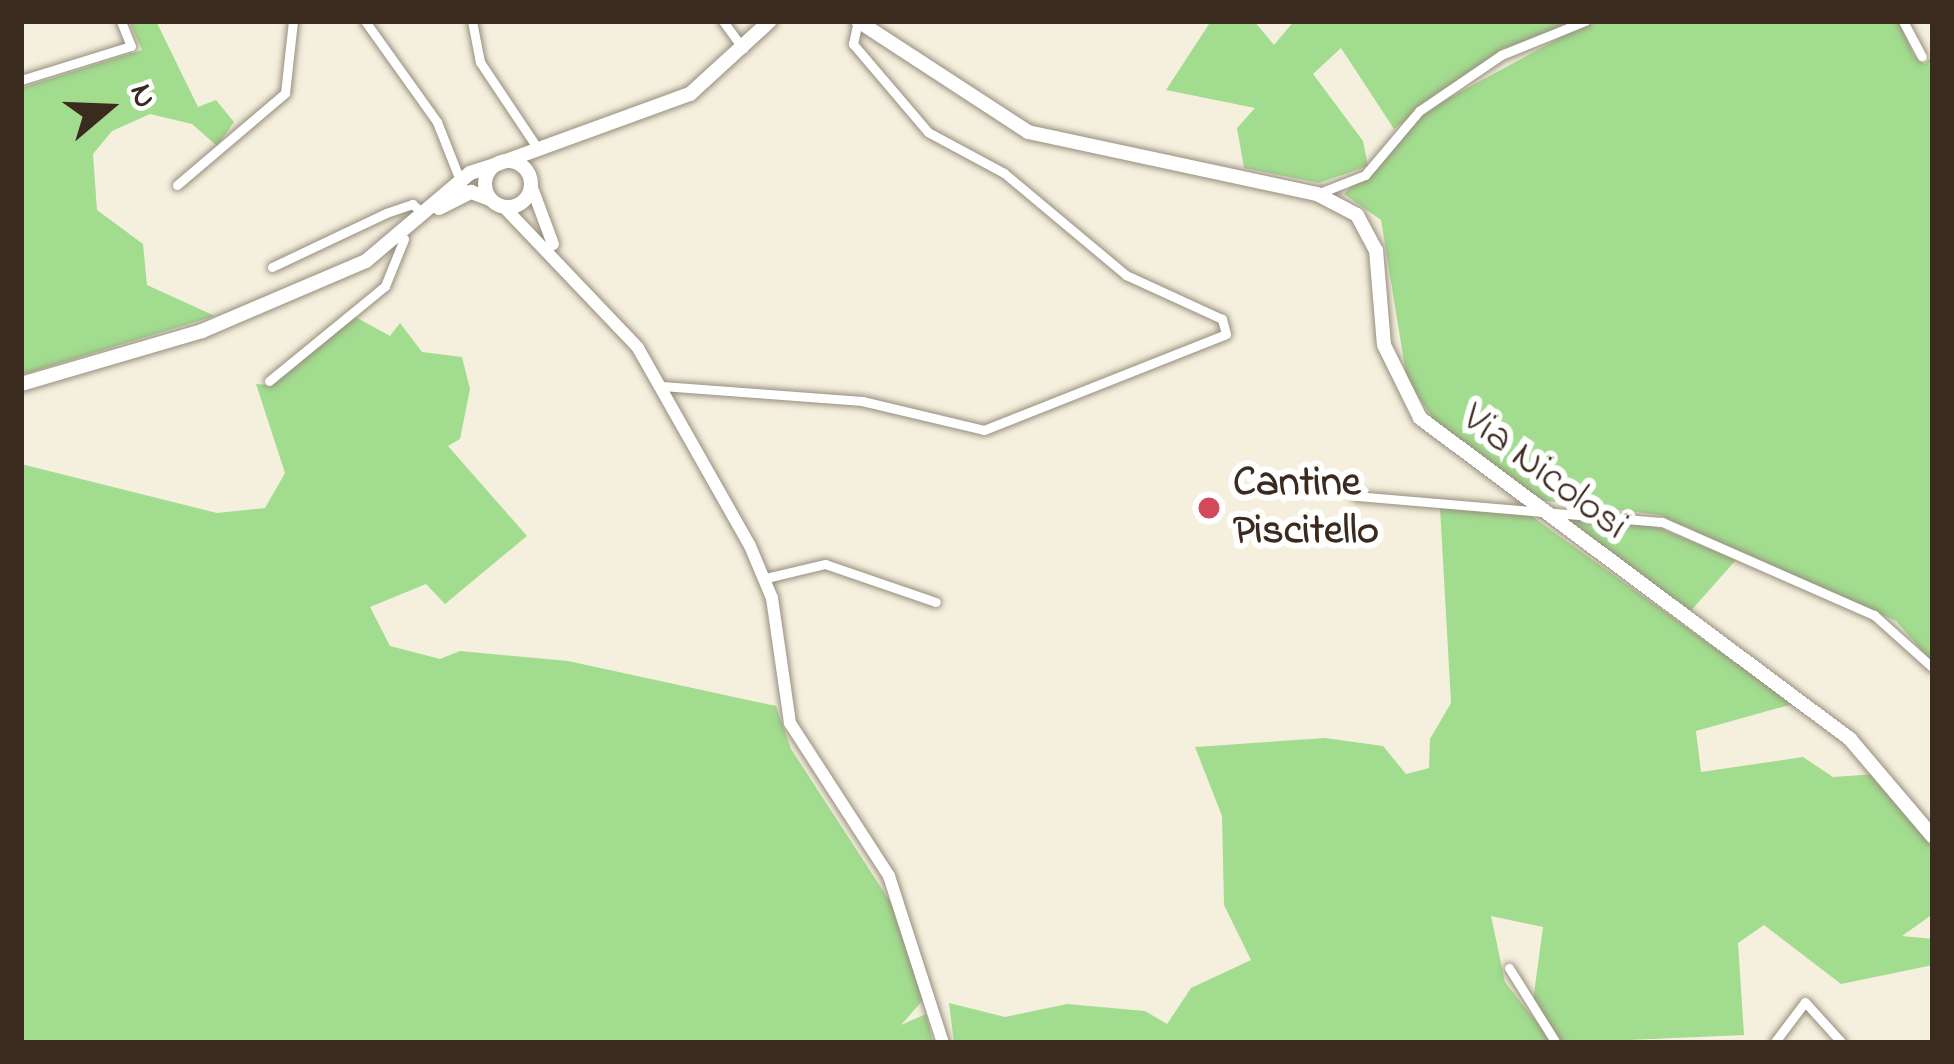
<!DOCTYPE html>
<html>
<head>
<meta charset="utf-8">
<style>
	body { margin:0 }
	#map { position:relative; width:1954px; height:1064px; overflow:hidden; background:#f5f0de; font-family:"Indie Flower",sans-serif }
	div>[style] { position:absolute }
	.green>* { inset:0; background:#a2dc8f }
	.roads { filter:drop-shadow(0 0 3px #988d7e) drop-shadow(0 0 3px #988d7e) }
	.minor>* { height:9px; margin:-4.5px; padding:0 4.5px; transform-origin:4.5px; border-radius:4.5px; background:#fff }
	.tertiary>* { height:12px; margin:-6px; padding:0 6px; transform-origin:6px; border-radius:6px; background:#fff }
	.secondary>* { height:14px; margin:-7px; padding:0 7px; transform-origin:7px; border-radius:7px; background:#fff }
	.secondary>.ring { margin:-7px; padding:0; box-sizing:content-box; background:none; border:14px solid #fff; border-radius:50% }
	.dots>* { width:33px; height:33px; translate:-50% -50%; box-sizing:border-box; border:6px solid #fff; border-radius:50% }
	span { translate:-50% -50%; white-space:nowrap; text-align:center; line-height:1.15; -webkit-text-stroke:12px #fff; paint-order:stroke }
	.street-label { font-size:42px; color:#3b2a1e }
	.poi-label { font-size:42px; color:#3b2a1e; font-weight:700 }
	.left { translate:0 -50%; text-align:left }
	.frame { position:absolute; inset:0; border:24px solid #3b2a1e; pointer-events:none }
	.north { position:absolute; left:48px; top:48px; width:120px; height:120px; -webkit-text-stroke:9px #fff; paint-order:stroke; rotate:71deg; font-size:33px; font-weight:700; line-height:48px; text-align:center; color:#3b2a1e }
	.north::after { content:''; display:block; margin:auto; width:42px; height:54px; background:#3b2a1e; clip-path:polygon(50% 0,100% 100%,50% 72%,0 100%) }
</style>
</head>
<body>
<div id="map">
	<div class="green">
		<div style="clip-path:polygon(129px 21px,156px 21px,198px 107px,216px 100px,234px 122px,217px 146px,192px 124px,150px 114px,112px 131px,93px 154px,97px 210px,143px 244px,147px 285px,215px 316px,21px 375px,21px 88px,142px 50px)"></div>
		<div style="clip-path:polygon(1211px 21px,1254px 21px,1274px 45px,1294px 21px,1580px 21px,1502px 49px,1394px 129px,1341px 48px,1313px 74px,1363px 141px,1368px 166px,1319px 183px,1244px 168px,1237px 128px,1255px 108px,1166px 90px)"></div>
		<div style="clip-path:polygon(1591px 21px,1899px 21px,1914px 56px,1925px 64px,1933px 55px,1933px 663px,1896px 621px,1659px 515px,1539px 500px,1434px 420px,1407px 380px,1381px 220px,1344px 194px,1423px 112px)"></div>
		<div style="clip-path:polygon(352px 315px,390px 336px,400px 323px,422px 352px,462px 357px,470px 389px,460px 439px,448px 446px,527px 536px,445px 604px,426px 584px,370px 607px,390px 646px,440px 659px,460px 651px,568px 661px,776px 706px,791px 749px,893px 906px,923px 1000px,901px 1025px,926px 1014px,933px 1043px,21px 1043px,21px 464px,217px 513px,265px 508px,285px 473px,256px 384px,270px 385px)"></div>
		<div style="clip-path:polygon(1440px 508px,1530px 515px,1793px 704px,1696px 731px,1701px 772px,1803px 757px,1833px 777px,1877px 774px,1931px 844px,1933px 914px,1902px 936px,1933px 939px,1933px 965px,1841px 984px,1764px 925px,1738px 943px,1744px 1035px,1558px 1043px,1533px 1001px,1543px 927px,1491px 916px,1505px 982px,1553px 1043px,954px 1043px,949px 1003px,1005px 1017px,1067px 1004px,1145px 1011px,1167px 1024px,1191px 988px,1251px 960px,1224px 905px,1222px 816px,1195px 747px,1325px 738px,1383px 746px,1406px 774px,1429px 768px,1430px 739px,1451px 703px)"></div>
		<div style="clip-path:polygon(1611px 514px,1662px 529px,1736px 560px,1688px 614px,1555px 518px)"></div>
	</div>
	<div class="roads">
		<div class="minor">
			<div style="left:365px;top:21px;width:124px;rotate:54.5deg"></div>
			<div style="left:437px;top:122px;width:68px;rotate:68.4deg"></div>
			<div style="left:472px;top:21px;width:42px;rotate:79deg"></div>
			<div style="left:480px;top:62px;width:105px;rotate:56.3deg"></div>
			<div style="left:723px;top:21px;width:34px;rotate:54deg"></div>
			<div style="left:1903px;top:21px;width:40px;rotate:62deg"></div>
			<div style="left:21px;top:80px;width:115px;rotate:-17.2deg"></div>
			<div style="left:131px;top:46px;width:27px;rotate:-112deg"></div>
			<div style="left:177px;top:185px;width:142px;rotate:-40.4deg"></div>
			<div style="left:285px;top:93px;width:72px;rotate:-83.7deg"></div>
			<div style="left:1317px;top:194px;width:52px;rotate:-21.6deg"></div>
			<div style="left:1365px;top:175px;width:84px;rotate:-49.8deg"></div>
			<div style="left:1419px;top:111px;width:99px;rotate:-34.3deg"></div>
			<div style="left:1501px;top:55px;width:91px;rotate:-22deg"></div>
			<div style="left:272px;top:267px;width:126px;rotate:-25.3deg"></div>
			<div style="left:386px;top:213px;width:28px;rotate:-19deg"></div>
			<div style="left:412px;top:204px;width:14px;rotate:39deg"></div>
			<div style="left:269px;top:381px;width:150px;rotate:-39.3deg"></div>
			<div style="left:385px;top:286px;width:51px;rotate:-68deg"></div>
			<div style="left:662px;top:386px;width:201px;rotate:4.3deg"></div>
			<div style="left:862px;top:401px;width:125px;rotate:13.4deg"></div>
			<div style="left:984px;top:430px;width:260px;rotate:-21.6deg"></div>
			<div style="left:1226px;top:334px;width:16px;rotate:-105deg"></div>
			<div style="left:1222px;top:319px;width:106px;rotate:-155.4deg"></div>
			<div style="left:1126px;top:275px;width:159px;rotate:-140.1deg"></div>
			<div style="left:1004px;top:173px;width:86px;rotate:-151.7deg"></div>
			<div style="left:928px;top:132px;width:116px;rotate:-130.4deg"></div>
			<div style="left:853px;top:44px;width:24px;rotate:-78deg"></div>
			<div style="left:1356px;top:496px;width:307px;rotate:4.9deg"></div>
			<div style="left:1662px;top:522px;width:232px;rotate:23.7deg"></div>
			<div style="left:1874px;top:615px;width:79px;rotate:41.9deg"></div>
			<div style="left:766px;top:578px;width:61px;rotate:-13.3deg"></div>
			<div style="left:825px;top:564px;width:117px;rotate:18.9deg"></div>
			<div style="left:1509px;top:968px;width:89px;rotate:57.9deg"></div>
			<div style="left:1774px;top:1043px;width:51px;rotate:-52.9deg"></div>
			<div style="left:1805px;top:1002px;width:55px;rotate:47.9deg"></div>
		</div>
		<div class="tertiary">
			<div style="left:531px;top:185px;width:63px;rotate:69.6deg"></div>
			<div style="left:503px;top:206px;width:196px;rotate:46.4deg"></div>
			<div style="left:638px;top:348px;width:227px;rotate:60.5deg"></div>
			<div style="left:750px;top:546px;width:56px;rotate:67.1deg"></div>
			<div style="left:772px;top:598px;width:126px;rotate:81.8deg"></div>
			<div style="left:790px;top:723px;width:182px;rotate:57.1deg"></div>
			<div style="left:889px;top:876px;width:176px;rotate:72.1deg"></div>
		</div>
		<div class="secondary">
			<div style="left:858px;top:21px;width:203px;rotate:33.1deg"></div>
			<div style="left:1028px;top:132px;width:296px;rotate:12.1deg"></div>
			<div style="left:1317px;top:194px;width:45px;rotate:27.7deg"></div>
			<div style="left:1357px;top:215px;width:40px;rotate:62deg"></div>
			<div style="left:1376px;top:250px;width:95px;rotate:85.2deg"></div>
			<div style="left:1384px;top:345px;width:81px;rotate:63.7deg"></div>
			<div style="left:1420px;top:418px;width:537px;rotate:36.74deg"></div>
			<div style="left:1850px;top:739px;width:128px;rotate:49.7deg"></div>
			<div class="ring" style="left:485px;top:161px;width:32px;height:32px"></div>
			<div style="left:503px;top:162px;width:199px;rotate:-20deg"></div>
			<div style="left:690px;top:94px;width:108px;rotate:-42.4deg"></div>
			<div style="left:439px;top:208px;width:36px;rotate:-27deg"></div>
			<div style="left:471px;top:192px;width:20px;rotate:20deg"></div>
			<div style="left:21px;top:384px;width:189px;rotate:-16.3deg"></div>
			<div style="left:202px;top:331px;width:178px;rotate:-23.1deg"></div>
			<div style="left:366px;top:261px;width:136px;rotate:-40.2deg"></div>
			<div style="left:470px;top:173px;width:32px;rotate:-18deg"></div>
		</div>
	</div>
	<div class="dots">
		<div style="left:1209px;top:508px;background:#d1495b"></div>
	</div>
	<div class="street-label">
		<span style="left:1544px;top:473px;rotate:37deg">Via Nicolosi</span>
	</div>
	<div class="poi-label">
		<span class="left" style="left:1233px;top:508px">Cantine<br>Piscitello</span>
	</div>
	<div class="frame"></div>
	<div class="north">N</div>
</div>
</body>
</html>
